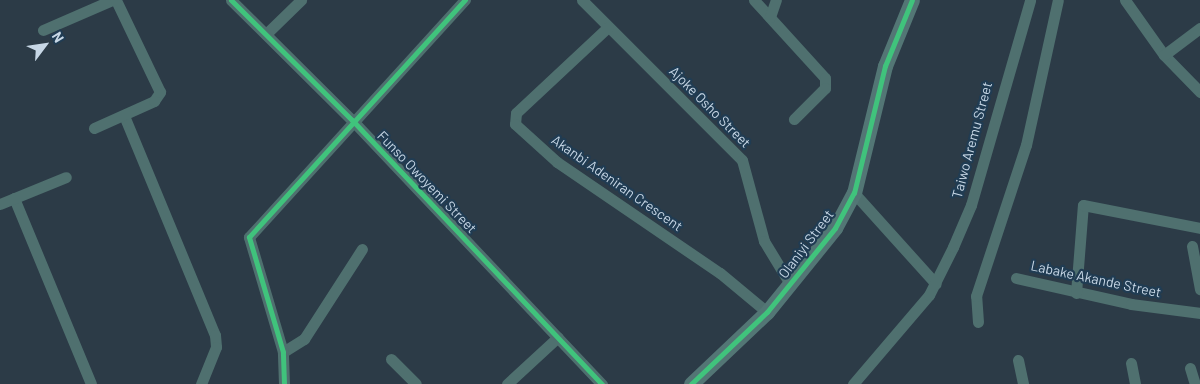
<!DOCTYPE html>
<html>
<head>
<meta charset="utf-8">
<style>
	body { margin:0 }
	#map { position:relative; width:1200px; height:384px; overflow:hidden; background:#2c3b47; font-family:Barlow,sans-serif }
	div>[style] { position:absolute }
	.street>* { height:11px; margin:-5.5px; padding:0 5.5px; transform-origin:5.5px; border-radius:5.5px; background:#4f706f }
	.secondary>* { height:15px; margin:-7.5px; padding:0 7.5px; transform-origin:7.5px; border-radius:7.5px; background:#537675 }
	.cycleway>* { height:5px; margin:-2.5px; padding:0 2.5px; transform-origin:2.5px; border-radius:2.5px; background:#40c37c }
	span { translate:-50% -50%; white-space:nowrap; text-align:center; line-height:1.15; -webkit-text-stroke:4.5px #203c53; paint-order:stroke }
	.street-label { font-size:14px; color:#c7d7e6 }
	.north { position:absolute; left:20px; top:20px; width:50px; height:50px; -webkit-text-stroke:4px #203c53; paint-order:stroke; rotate:59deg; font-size:14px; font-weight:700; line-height:20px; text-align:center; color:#c7d7e6 }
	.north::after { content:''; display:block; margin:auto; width:18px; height:22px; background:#c7d7e6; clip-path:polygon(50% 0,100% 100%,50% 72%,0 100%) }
</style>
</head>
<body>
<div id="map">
	<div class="street">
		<div style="left:231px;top:0;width:170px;rotate:44.8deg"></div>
		<div style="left:352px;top:120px;width:364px;rotate:46.6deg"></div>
		<div style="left:582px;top:0;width:226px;rotate:45deg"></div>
		<div style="left:742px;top:160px;width:84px;rotate:74.8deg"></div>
		<div style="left:764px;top:241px;width:50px;rotate:58.8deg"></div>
		<div style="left:754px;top:0;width:105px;rotate:47.7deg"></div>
		<div style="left:825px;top:78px;width:10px;rotate:90deg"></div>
		<div style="left:825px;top:88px;width:44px;rotate:135deg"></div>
		<div style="left:1125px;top:0;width:67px;rotate:54.7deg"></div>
		<div style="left:1164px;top:55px;width:52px;rotate:45.8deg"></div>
		<div style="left:770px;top:17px;width:18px;rotate:-71deg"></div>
		<div style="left:608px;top:27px;width:126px;rotate:136.9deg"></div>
		<div style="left:516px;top:113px;width:11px;rotate:95deg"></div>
		<div style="left:515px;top:124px;width:57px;rotate:42.1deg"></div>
		<div style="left:557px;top:162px;width:197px;rotate:34.3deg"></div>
		<div style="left:720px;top:273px;width:61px;rotate:39.7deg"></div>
		<div style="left:43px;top:30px;width:75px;rotate:-23.5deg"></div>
		<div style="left:266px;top:34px;width:49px;rotate:-44.2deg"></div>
		<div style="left:1164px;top:55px;width:45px;rotate:-36.9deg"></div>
		<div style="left:125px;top:118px;width:235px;rotate:67.5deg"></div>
		<div style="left:215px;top:335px;width:12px;rotate:85deg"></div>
		<div style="left:216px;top:347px;width:40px;rotate:112deg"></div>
		<div style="left:94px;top:128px;width:66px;rotate:-24.2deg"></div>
		<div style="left:154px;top:101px;width:11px;rotate:-56deg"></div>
		<div style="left:160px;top:92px;width:102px;rotate:-115.6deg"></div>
		<div style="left:854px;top:193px;width:122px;rotate:48deg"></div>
		<div style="left:14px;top:198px;width:201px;rotate:67.5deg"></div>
		<div style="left:0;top:204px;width:71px;rotate:-22.2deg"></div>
		<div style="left:1192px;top:246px;width:44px;rotate:79.5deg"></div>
		<div style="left:1016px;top:278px;width:118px;rotate:12.7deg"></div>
		<div style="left:1131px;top:304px;width:70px;rotate:7.4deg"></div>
		<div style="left:1076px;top:293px;width:88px;rotate:-85.5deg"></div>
		<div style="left:1083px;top:205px;width:119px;rotate:11.1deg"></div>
		<div style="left:978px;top:322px;width:26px;rotate:-94deg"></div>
		<div style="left:976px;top:296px;width:159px;rotate:-71.7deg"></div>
		<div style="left:1026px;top:145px;width:148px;rotate:-77.6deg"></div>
		<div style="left:283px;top:352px;width:25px;rotate:-32deg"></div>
		<div style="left:304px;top:339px;width:107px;rotate:-57.2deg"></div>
		<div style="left:391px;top:359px;width:35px;rotate:45deg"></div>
		<div style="left:1018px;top:360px;width:25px;rotate:78deg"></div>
		<div style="left:1131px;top:363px;width:21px;rotate:79deg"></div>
		<div style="left:1190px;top:368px;width:17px;rotate:73deg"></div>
		<div style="left:284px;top:384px;width:32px;rotate:-92deg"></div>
		<div style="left:283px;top:352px;width:120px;rotate:-106.5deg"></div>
		<div style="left:249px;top:237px;width:321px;rotate:-47.7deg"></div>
		<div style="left:507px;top:384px;width:69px;rotate:-42.7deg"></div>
		<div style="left:853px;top:384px;width:117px;rotate:-49.5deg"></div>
		<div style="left:929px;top:295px;width:54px;rotate:-63.4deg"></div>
		<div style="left:953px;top:247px;width:46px;rotate:-66.8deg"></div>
		<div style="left:971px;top:205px;width:213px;rotate:-73.9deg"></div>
	</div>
	<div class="secondary">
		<div style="left:691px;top:384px;width:105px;rotate:-43.5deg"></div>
		<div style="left:767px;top:312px;width:108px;rotate:-51deg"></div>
		<div style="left:835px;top:228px;width:40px;rotate:-62deg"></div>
		<div style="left:854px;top:193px;width:131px;rotate:-76.3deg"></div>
		<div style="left:885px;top:66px;width:71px;rotate:-67.8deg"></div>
	</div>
	<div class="cycleway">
		<div style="left:231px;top:0;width:170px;rotate:44.8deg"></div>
		<div style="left:352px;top:120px;width:364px;rotate:46.6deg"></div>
		<div style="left:284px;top:384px;width:32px;rotate:-92deg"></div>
		<div style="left:283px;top:352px;width:120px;rotate:-106.5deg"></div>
		<div style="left:249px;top:237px;width:321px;rotate:-47.7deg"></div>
		<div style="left:691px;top:384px;width:105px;rotate:-43.5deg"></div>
		<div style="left:767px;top:312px;width:108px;rotate:-51deg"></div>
		<div style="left:835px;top:228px;width:40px;rotate:-62deg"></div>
		<div style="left:854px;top:193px;width:131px;rotate:-76.3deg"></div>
		<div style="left:885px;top:66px;width:71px;rotate:-67.8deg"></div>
	</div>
	<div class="street-label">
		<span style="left:710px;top:107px;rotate:45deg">Ajoke Osho Street</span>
		<span style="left:972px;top:140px;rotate:-75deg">Taiwo Aremu Street</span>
		<span style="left:427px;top:182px;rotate:46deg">Funso Owoyemi Street</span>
		<span style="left:617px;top:183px;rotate:35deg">Akanbi Adeniran Crescent</span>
		<span style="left:806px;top:244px;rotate:-53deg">Olaniyi Street</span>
		<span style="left:1096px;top:279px;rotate:12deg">Labake Akande Street</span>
	</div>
	<div class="north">N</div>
</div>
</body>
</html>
